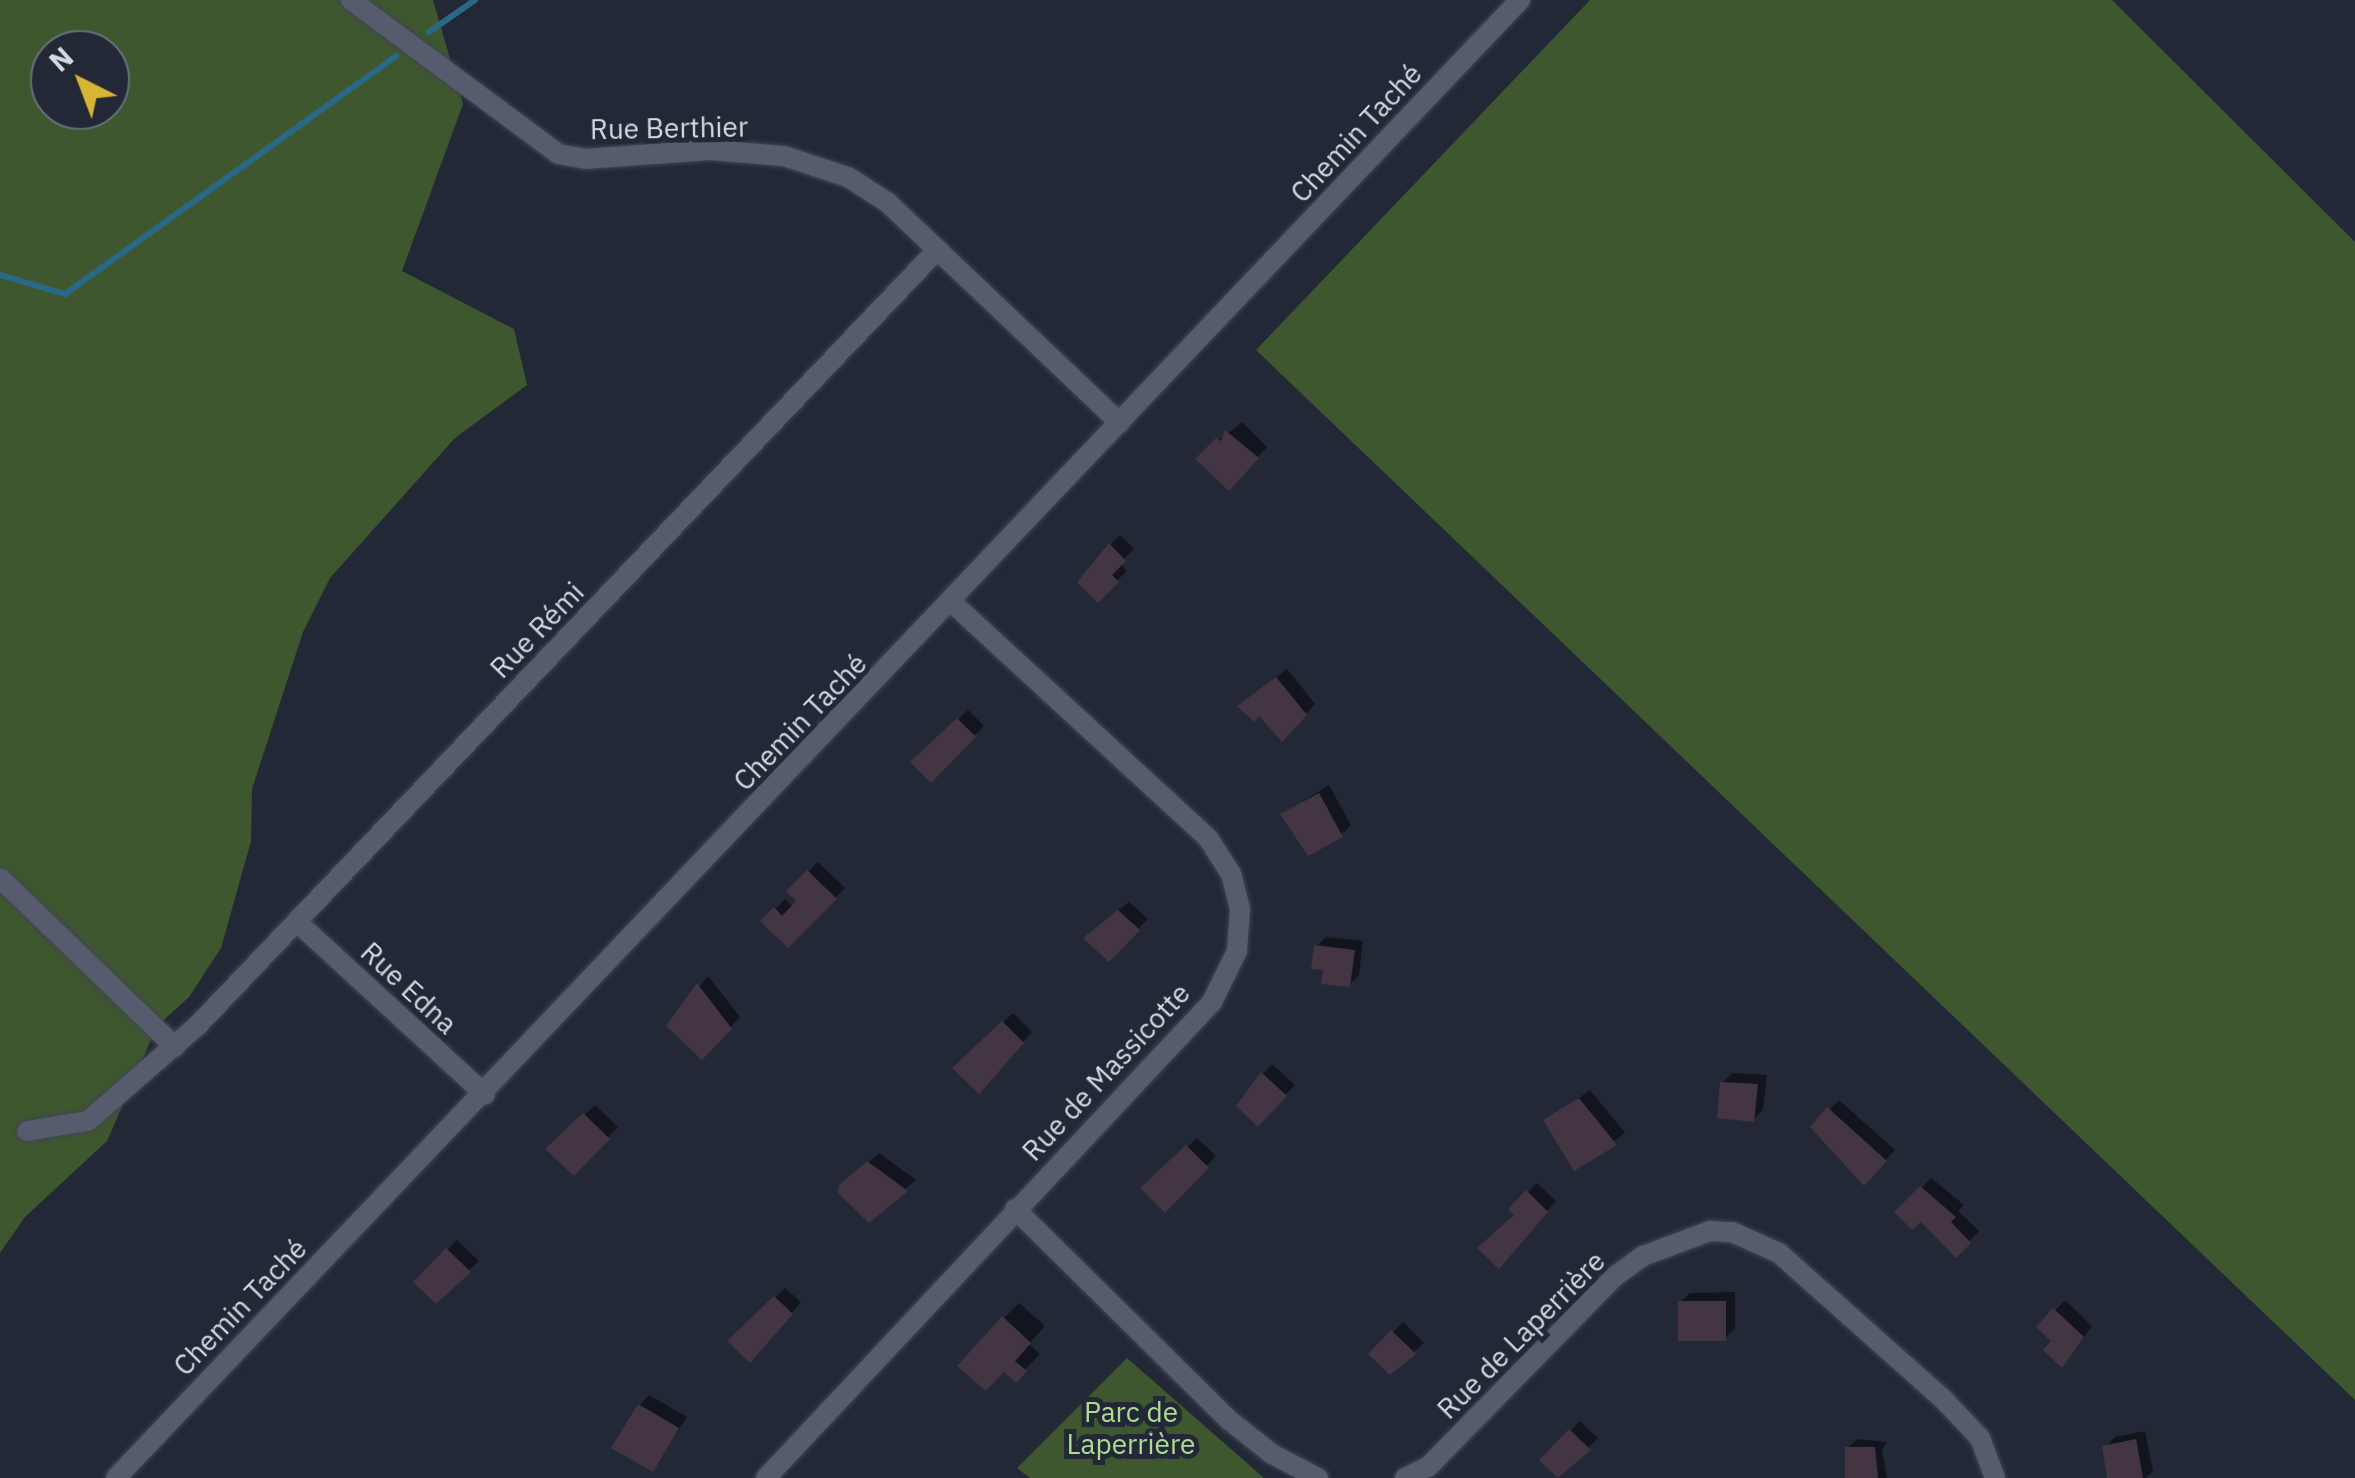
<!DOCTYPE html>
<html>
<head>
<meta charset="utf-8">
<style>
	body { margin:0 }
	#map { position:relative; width:2355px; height:1478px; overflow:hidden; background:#232837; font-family:"IBM Plex Sans",sans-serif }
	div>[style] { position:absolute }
	.green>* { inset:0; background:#3e572f }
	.shadow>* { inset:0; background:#0007 }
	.stream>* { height:6px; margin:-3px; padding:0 3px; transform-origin:3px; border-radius:3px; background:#2a6986 }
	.building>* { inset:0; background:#443542 }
	.roads { filter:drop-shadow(0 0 2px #404551) drop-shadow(0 0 2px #404551) }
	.minor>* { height:20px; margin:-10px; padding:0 10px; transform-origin:10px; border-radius:10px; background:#565c6d }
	span { translate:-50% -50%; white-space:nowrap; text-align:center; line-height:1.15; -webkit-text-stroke:10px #232837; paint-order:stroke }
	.street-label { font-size:28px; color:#d5d9e3 }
	.park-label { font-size:28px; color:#aedc93 }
	.north { position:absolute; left:30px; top:30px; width:100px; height:100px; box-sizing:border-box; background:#232837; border:2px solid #6a6f7c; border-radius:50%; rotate:318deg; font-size:28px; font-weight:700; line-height:40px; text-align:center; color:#d5d9e3 }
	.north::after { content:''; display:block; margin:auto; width:35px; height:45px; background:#d7b434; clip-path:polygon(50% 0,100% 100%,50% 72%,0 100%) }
</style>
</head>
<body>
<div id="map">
	<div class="green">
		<div style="clip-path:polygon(evenodd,0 0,433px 0,463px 104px,402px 271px,514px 329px,527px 385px,455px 438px,330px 578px,303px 632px,252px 789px,251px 841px,221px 948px,189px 997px,157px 1026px,107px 1141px,25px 1217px,0 1253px,0 0,50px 50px,110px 50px,110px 110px,50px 110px,50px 50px)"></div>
		<div style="clip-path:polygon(1590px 0,2112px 0,2355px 242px,2355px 1400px,1256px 350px)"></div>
		<div style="clip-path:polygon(1127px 1358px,1264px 1478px,1030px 1478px,1017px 1468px)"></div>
	</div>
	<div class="shadow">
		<div style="clip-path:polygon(1242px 422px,1267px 447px,1229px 487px,1208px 449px)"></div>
		<div style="clip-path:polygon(1120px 535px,1134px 549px,1120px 563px,1127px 571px,1098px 599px,1110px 545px)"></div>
		<div style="clip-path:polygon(1287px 669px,1315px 704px,1282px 739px,1250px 697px)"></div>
		<div style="clip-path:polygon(968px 710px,984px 726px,931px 779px,913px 762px)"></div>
		<div style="clip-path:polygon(1329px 785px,1351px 825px,1341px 835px,1283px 814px)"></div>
		<div style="clip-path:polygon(818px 862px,845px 888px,788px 945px,764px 921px,785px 899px,794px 908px,800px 901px,789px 891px)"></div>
		<div style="clip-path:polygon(1129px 902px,1148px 919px,1109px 959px,1096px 928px)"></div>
		<div style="clip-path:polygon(1326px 937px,1363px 941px,1359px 975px,1350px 984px,1326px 968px,1316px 947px)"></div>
		<div style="clip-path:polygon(708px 976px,740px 1017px,702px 1057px,669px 1026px)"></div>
		<div style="clip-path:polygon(1013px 1013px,1032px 1032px,988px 1081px,956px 1068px)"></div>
		<div style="clip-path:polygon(1272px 1064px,1295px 1085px,1258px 1123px,1263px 1074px)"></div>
		<div style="clip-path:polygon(1732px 1073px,1767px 1075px,1763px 1110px,1753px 1119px,1722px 1083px)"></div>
		<div style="clip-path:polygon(1590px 1090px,1625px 1133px,1575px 1168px,1546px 1121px)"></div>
		<div style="clip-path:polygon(1839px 1100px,1895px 1150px,1864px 1182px,1814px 1127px)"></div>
		<div style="clip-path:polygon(595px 1105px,618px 1127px,574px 1173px,548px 1149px)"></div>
		<div style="clip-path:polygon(1197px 1138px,1216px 1156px,1165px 1209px,1143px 1188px)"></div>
		<div style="clip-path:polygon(879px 1153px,916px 1180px,869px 1220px,852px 1176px)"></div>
		<div style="clip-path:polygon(1931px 1178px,1964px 1205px,1958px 1211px,1979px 1231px,1956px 1255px,1921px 1218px,1898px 1212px)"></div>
		<div style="clip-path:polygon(1537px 1183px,1556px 1201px,1508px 1256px,1518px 1214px,1512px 1209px)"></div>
		<div style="clip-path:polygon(457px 1240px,479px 1261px,436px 1301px,417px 1282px)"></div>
		<div style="clip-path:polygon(785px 1288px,801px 1302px,759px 1350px,730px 1341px)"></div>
		<div style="clip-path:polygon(1735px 1292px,1735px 1329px,1725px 1338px,1680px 1303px,1690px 1293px)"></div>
		<div style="clip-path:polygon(2065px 1300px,2092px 1326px,2071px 1355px,2040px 1327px)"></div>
		<div style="clip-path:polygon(1019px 1303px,1045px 1326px,1029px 1344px,1040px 1354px,1016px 1379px,1004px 1369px,1004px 1318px)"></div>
		<div style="clip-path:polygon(1403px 1322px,1424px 1343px,1391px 1371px,1372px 1354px)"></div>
		<div style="clip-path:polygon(649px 1395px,687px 1417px,652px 1469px,640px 1405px)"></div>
		<div style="clip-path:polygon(1580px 1421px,1598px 1438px,1560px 1477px,1542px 1460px)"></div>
		<div style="clip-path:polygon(2145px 1431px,2153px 1471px,2146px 1478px,2110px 1478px,2105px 1447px,2115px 1437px)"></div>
		<div style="clip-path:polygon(1857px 1439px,1887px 1442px,1882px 1450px,1887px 1478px,1847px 1478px,1847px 1449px)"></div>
	</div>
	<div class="stream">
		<div style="left:429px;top:32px;width:56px;rotate:-34.8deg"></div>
		<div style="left:0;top:275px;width:68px;rotate:16.3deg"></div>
		<div style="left:65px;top:294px;width:408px;rotate:-35.7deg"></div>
	</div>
	<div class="building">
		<div style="clip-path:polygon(1225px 430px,1259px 458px,1229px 491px,1195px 459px,1216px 438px,1221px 441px)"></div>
		<div style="clip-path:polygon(1109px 543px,1126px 561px,1112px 575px,1119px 582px,1098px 603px,1077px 582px)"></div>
		<div style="clip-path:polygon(1276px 677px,1307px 715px,1282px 742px,1259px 716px,1254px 722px,1237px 706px)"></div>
		<div style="clip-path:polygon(957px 718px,976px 737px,931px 783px,910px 762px)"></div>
		<div style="clip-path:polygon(1319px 793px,1343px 837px,1308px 856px,1280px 814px)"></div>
		<div style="clip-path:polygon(807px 870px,837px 899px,788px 948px,760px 921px,774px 907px,782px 916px,796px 901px,786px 891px)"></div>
		<div style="clip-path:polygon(1118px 910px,1140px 930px,1109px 962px,1083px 938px)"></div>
		<div style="clip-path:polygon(1314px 945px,1355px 950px,1350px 987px,1321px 984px,1323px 970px,1311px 969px)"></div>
		<div style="clip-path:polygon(697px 983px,732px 1029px,702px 1060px,666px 1026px)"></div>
		<div style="clip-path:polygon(1002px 1021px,1024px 1043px,979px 1094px,952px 1068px)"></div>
		<div style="clip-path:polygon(1261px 1072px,1287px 1096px,1258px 1127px,1236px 1106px)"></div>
		<div style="clip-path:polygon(1720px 1082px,1758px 1084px,1754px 1122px,1717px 1118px)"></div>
		<div style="clip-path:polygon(1579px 1098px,1617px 1145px,1574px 1171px,1543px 1120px)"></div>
		<div style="clip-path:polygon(1827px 1107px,1887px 1161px,1864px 1186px,1810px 1127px)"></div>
		<div style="clip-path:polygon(583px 1113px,610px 1139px,574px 1176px,545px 1149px)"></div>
		<div style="clip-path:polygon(1186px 1145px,1209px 1168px,1165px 1213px,1140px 1188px)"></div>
		<div style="clip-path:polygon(867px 1161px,908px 1191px,869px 1223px,838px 1193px,839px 1185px)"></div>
		<div style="clip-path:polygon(1920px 1186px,1956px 1217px,1951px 1222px,1971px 1243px,1956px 1258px,1921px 1222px,1912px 1230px,1894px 1212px)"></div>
		<div style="clip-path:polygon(1526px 1190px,1548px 1212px,1499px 1269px,1477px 1248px,1514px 1215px,1508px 1209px)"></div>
		<div style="clip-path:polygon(446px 1248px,471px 1272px,436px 1304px,413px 1282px)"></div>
		<div style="clip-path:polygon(774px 1296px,793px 1314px,750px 1363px,727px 1341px)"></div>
		<div style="clip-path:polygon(1678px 1301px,1726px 1301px,1726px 1341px,1678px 1341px)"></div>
		<div style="clip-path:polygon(2053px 1308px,2084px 1337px,2062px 1368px,2043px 1350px,2051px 1341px,2036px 1327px)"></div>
		<div style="clip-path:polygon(1002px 1316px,1031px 1343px,1015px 1361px,1027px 1371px,1016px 1383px,1004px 1372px,986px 1391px,957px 1366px)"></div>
		<div style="clip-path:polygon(1391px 1330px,1416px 1354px,1390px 1375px,1368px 1354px)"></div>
		<div style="clip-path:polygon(638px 1404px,679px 1428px,653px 1472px,611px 1448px)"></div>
		<div style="clip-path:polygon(1569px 1429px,1591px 1450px,1558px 1478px,1539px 1460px)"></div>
		<div style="clip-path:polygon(2136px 1439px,2143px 1478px,2107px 1478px,2102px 1446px)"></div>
		<div style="clip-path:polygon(1845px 1447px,1875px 1447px,1878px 1478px,1845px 1478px)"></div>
	</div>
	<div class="roads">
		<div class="minor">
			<div style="left:351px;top:0;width:258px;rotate:36.6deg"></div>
			<div style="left:558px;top:154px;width:27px;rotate:10deg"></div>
			<div style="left:585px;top:159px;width:125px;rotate:-4.1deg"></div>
			<div style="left:710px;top:150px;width:74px;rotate:4.6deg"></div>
			<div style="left:784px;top:156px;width:67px;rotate:18.2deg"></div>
			<div style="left:848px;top:177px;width:46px;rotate:32.7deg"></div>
			<div style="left:887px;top:202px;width:321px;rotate:43.5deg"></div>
			<div style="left:0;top:878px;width:243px;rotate:44deg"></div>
			<div style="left:297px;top:922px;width:255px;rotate:42.5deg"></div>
			<div style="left:27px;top:1131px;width:62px;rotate:-9.3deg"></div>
			<div style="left:88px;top:1121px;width:146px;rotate:-41.1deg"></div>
			<div style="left:198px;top:1025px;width:1072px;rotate:-46.36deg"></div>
			<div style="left:1015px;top:1209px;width:301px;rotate:44.6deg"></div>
			<div style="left:1229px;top:1420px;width:55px;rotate:38.3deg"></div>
			<div style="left:1272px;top:1454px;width:52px;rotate:27.6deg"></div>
			<div style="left:116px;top:1478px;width:2039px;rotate:-46.47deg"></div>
			<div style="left:766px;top:1478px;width:652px;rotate:-46.86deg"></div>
			<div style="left:1212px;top:1002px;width:57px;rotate:-63.9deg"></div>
			<div style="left:1237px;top:951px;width:42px;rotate:-85.9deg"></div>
			<div style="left:1240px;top:909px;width:36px;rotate:-104deg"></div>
			<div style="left:1231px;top:874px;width:43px;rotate:-122.6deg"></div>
			<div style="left:1208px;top:838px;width:348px;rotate:-137.4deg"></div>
			<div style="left:1405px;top:1478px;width:25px;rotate:-26deg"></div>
			<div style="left:1428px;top:1467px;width:266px;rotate:-45.6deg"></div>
			<div style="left:1614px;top:1277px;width:36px;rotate:-36deg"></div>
			<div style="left:1643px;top:1256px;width:72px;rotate:-20.5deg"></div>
			<div style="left:1710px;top:1231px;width:22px;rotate:3deg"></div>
			<div style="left:1732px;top:1232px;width:51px;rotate:24.1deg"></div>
			<div style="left:1779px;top:1253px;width:222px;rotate:41.7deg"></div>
			<div style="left:1945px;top:1401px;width:51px;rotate:46.6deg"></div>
			<div style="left:1980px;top:1438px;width:43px;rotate:69.4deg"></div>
		</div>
	</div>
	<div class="street-label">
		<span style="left:669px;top:128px;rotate:-1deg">Rue Berthier</span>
		<span style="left:1356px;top:133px;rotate:-47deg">Chemin Taché</span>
		<span style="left:537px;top:630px;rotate:-46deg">Rue Rémi</span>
		<span style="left:800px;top:722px;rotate:-46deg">Chemin Taché</span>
		<span style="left:409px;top:988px;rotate:43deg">Rue Edna</span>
		<span style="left:1106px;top:1072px;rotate:-47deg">Rue de Massicotte</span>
		<span style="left:240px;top:1307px;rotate:-46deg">Chemin Taché</span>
		<span style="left:1521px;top:1335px;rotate:-45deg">Rue de Laperrière</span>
	</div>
	<div class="park-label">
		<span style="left:1131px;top:1428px">Parc de<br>Laperrière</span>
	</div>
	<div class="north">N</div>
</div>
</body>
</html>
